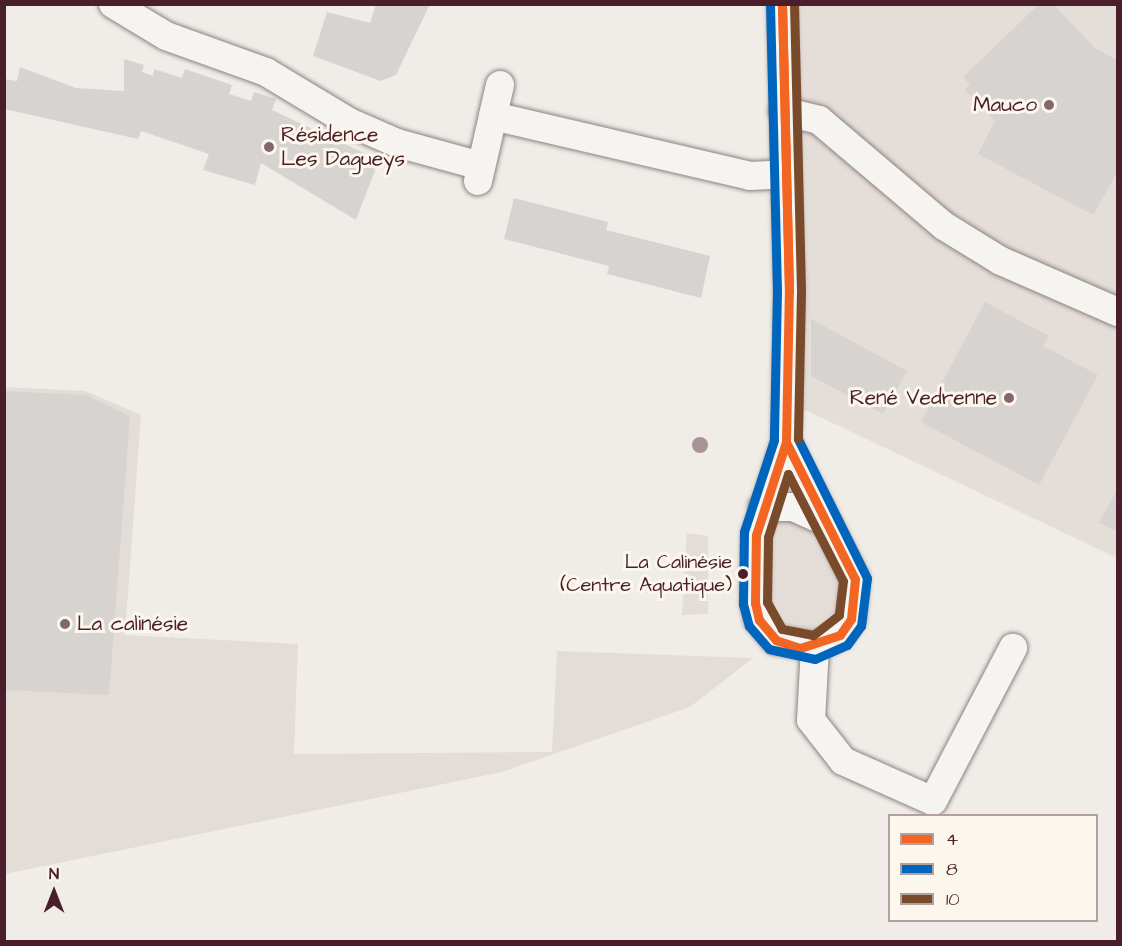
<!DOCTYPE html>
<html>
<head>
<meta charset="utf-8">
<style>
	body { margin:0 }
	#map { position:relative; width:1122px; height:946px; overflow:hidden; background:#f0ede8; font-family:"Architects Daughter",sans-serif }
	div>[style] { position:absolute }
	.built>* { inset:0; background:#e5ddd7 }
	.green>* { inset:0; background:#e4ddd7 }
	.building>* { inset:0; background:#d7d3d0 }
	.roads { filter:drop-shadow(0 0 2px #8d8383) drop-shadow(0 0 2px #8d8383) }
	.minor>* { height:28px; margin:-14px; padding:0 14px; transform-origin:14px; border-radius:14px; background:#f5f4f0 }
	.bus-1>* { height:9px; margin:-4.5px; padding:0 4.5px; transform-origin:4.5px; border-radius:4.5px; background:#f26522 }
	.bus-2>* { height:9px; margin:-4.5px; padding:0 4.5px; transform-origin:4.5px; border-radius:4.5px; background:#0065bd }
	.bus-3>* { height:9px; margin:-4.5px; padding:0 4.5px; transform-origin:4.5px; border-radius:4.5px; background:#7a4b2a }
	.trees>* { width:16px; height:16px; margin:-8px; border-radius:50%; background:#a89496 }
	.dots>* { width:16px; height:16px; translate:-50% -50%; box-sizing:border-box; border:3px solid #fbf7ec; border-radius:50% }
	span { translate:-50% -50%; white-space:nowrap; text-align:center; line-height:1.15; -webkit-text-stroke:6px #fbf7ec; paint-order:stroke }
	.bus-label { font-size:20px; color:#4a1f2b }
	.right { translate:-100% -50%; text-align:right }
	.poi-label { font-size:21px; color:#4a1f2b }
	.left { translate:0 -50%; text-align:left }
	.frame { position:absolute; inset:0; border:6px solid #4a1f2b; pointer-events:none }
	.legend { position:absolute; left:888px; top:814px; width:210px; height:108px; box-sizing:border-box; background:#fbf7ec; border:2px solid #b4a19f; margin:0; padding:8px 10px; list-style:none; font-size:18px; color:#4a1f2b }
	.legend li { display:flex; align-items:center; gap:12px; height:30px }
	.legend b { width:30px; border:2px solid #b4a19f }
	.north { position:absolute; left:24px; top:862px; width:60px; height:60px; -webkit-text-stroke:4px #fbf7ec; paint-order:stroke; rotate:0deg; font-size:16px; font-weight:700; line-height:24px; text-align:center; color:#4a1f2b }
	.north::after { content:''; display:block; margin:auto; width:21px; height:27px; background:#4a1f2b; clip-path:polygon(50% 0,100% 100%,50% 72%,0 100%) }
</style>
</head>
<body>
<div id="map">
	<div class="built">
		<div style="clip-path:polygon(794px 5px,1117px 5px,1117px 558px,801px 408px)"></div>
	</div>
	<div class="green">
		<div style="clip-path:polygon(5px 387px,85px 391px,141px 415px,125px 635px,298px 644px,294px 754px,552px 752px,557px 651px,753px 658px,690px 707px,502px 772px,5px 874px)"></div>
		<div style="clip-path:polygon(786px 518px,813px 527px,842px 583px,837px 618px,801px 640px,769px 620px,769px 524px)"></div>
		<div style="clip-path:polygon(687px 533px,708px 536px,708px 614px,682px 615px)"></div>
	</div>
	<div class="building">
		<div style="clip-path:polygon(376px 4px,430px 4px,396px 75px,381px 81px,313px 56px,327px 12px,370px 23px)"></div>
		<div style="clip-path:polygon(1039px 4px,1053px 4px,1095px 48px,1118px 61px,1118px 171px,1093px 215px,978px 154px,995px 121px,965px 90px,970px 85px,963px 77px)"></div>
		<div style="clip-path:polygon(124px 59px,144px 65px,142px 72px,153px 76px,154px 69px,182px 78px,185px 69px,232px 85px,229px 94px,251px 101px,254px 92px,276px 99px,272px 110px,379px 160px,356px 220px,261px 163px,255px 185px,203px 170px,209px 154px,141px 131px,138px 139px,4px 109px,4px 79px,17px 81px,20px 67px,76px 88px,124px 91px)"></div>
		<div style="clip-path:polygon(514px 198px,608px 222px,606px 230px,710px 256px,701px 298px,607px 274px,609px 266px,504px 239px)"></div>
		<div style="clip-path:polygon(985px 302px,1049px 336px,1043px 346px,1098px 375px,1039px 485px,921px 422px)"></div>
		<div style="clip-path:polygon(811px 319px,907px 371px,883px 414px,811px 376px)"></div>
		<div style="clip-path:polygon(4px 391px,86px 395px,130px 416px,109px 695px,4px 690px)"></div>
		<div style="clip-path:polygon(1118px 488px,1118px 532px,1099px 523px)"></div>
	</div>
	<div class="roads">
		<div class="minor">
			<div style="left:113px;top:4px;width:62px;rotate:31.1deg"></div>
			<div style="left:166px;top:36px;width:106px;rotate:19.8deg"></div>
			<div style="left:266px;top:72px;width:97px;rotate:31.1deg"></div>
			<div style="left:349px;top:122px;width:52px;rotate:23.6deg"></div>
			<div style="left:397px;top:143px;width:87px;rotate:15.3deg"></div>
			<div style="left:782px;top:4px;width:287px;rotate:88.6deg"></div>
			<div style="left:789px;top:291px;width:151px;rotate:91.1deg"></div>
			<div style="left:786px;top:442px;width:98px;rotate:107.9deg"></div>
			<div style="left:756px;top:535px;width:68px;rotate:90.8deg"></div>
			<div style="left:755px;top:603px;width:17px;rotate:77deg"></div>
			<div style="left:759px;top:620px;width:26px;rotate:50deg"></div>
			<div style="left:776px;top:640px;width:40px;rotate:10deg"></div>
			<div style="left:815px;top:647px;width:28px;rotate:-26deg"></div>
			<div style="left:840px;top:635px;width:19px;rotate:-55deg"></div>
			<div style="left:851px;top:619px;width:40px;rotate:-84.3deg"></div>
			<div style="left:855px;top:579px;width:153px;rotate:-116.7deg"></div>
			<div style="left:500px;top:85px;width:32px;rotate:103deg"></div>
			<div style="left:493px;top:116px;width:264px;rotate:13.1deg"></div>
			<div style="left:750px;top:176px;width:35px;rotate:-3deg"></div>
			<div style="left:783px;top:111px;width:37px;rotate:14deg"></div>
			<div style="left:819px;top:120px;width:164px;rotate:40.3deg"></div>
			<div style="left:944px;top:226px;width:67px;rotate:31.6deg"></div>
			<div style="left:1001px;top:261px;width:128px;rotate:23.6deg"></div>
			<div style="left:478px;top:181px;width:67px;rotate:-77deg"></div>
			<div style="left:763px;top:507px;width:30px"></div>
			<div style="left:793px;top:507px;width:32px;rotate:24deg"></div>
			<div style="left:815px;top:647px;width:73px;rotate:93.1deg"></div>
			<div style="left:811px;top:720px;width:52px;rotate:52deg"></div>
			<div style="left:843px;top:761px;width:98px;rotate:24deg"></div>
			<div style="left:933px;top:801px;width:173px;rotate:-62.4deg"></div>
		</div>
	</div>
	<div class="bus-1">
		<div style="left:782px;top:4px;width:287px;rotate:88.6deg"></div>
		<div style="left:782px;top:4px;width:287px;rotate:88.6deg"></div>
		<div style="left:786px;top:442px;width:153px;rotate:63.3deg"></div>
		<div style="left:855px;top:579px;width:40px;rotate:95.7deg"></div>
		<div style="left:851px;top:619px;width:19px;rotate:125deg"></div>
		<div style="left:840px;top:635px;width:42px;rotate:162deg"></div>
		<div style="left:800px;top:648px;width:25px;rotate:-162deg"></div>
		<div style="left:776px;top:640px;width:26px;rotate:-130deg"></div>
		<div style="left:759px;top:620px;width:17px;rotate:-103deg"></div>
		<div style="left:755px;top:603px;width:68px;rotate:-89.2deg"></div>
		<div style="left:756px;top:535px;width:98px;rotate:-72.1deg"></div>
		<div style="left:786px;top:442px;width:151px;rotate:-88.9deg"></div>
	</div>
	<div class="bus-2">
		<div style="left:770px;top:4px;width:287px;rotate:88.6deg"></div>
		<div style="left:777px;top:291px;width:149px;rotate:91.2deg"></div>
		<div style="left:774px;top:440px;width:97px;rotate:108.1deg"></div>
		<div style="left:744px;top:532px;width:72px;rotate:90.8deg"></div>
		<div style="left:743px;top:604px;width:23px;rotate:75deg"></div>
		<div style="left:749px;top:626px;width:30px;rotate:49deg"></div>
		<div style="left:769px;top:649px;width:47px;rotate:12.3deg"></div>
		<div style="left:815px;top:659px;width:35px;rotate:-24deg"></div>
		<div style="left:847px;top:645px;width:24px;rotate:-54deg"></div>
		<div style="left:861px;top:626px;width:48px;rotate:-82.9deg"></div>
		<div style="left:867px;top:578px;width:155px;rotate:-116.4deg"></div>
	</div>
	<div class="bus-3">
		<div style="left:794px;top:4px;width:287px;rotate:88.6deg"></div>
		<div style="left:801px;top:291px;width:148px;rotate:91.2deg"></div>
		<div style="left:788px;top:474px;width:120px;rotate:62.8deg"></div>
		<div style="left:843px;top:581px;width:34px;rotate:97deg"></div>
		<div style="left:839px;top:615px;width:33px;rotate:142deg"></div>
		<div style="left:813px;top:635px;width:32px;rotate:-169deg"></div>
		<div style="left:782px;top:629px;width:31px;rotate:-119deg"></div>
		<div style="left:767px;top:602px;width:65px;rotate:-89.1deg"></div>
		<div style="left:768px;top:537px;width:66px;rotate:-72.4deg"></div>
	</div>
	<div class="trees">
		<div style="left:700px;top:445px"></div>
	</div>
	<div class="dots">
		<div style="left:1049px;top:105px;background:#84676d"></div>
		<div style="left:269px;top:147px;background:#84676d"></div>
		<div style="left:1009px;top:398px;background:#84676d"></div>
		<div style="left:743px;top:574px;background:#4a1f2b"></div>
		<div style="left:65px;top:624px;background:#84676d"></div>
	</div>
	<div class="bus-label">
		<span class="right" style="left:732px;top:574px">La Calinésie<br>(Centre Aquatique)</span>
	</div>
	<div class="poi-label">
		<span class="right" style="left:1037px;top:105px">Mauco</span>
		<span class="left" style="left:281px;top:147px">Résidence<br>Les Dagueys</span>
		<span class="right" style="left:997px;top:398px">René Vedrenne</span>
		<span class="left" style="left:77px;top:624px">La calinésie</span>
	</div>
	<div class="frame"></div>
	<ul class="legend">
	<li><b style="height:8px;background:#f26522"></b>4</li>
	<li><b style="height:8px;background:#0065bd"></b>8</li>
	<li><b style="height:8px;background:#7a4b2a"></b>10</li>
	</ul>
	<div class="north">N</div>
</div>
</body>
</html>
